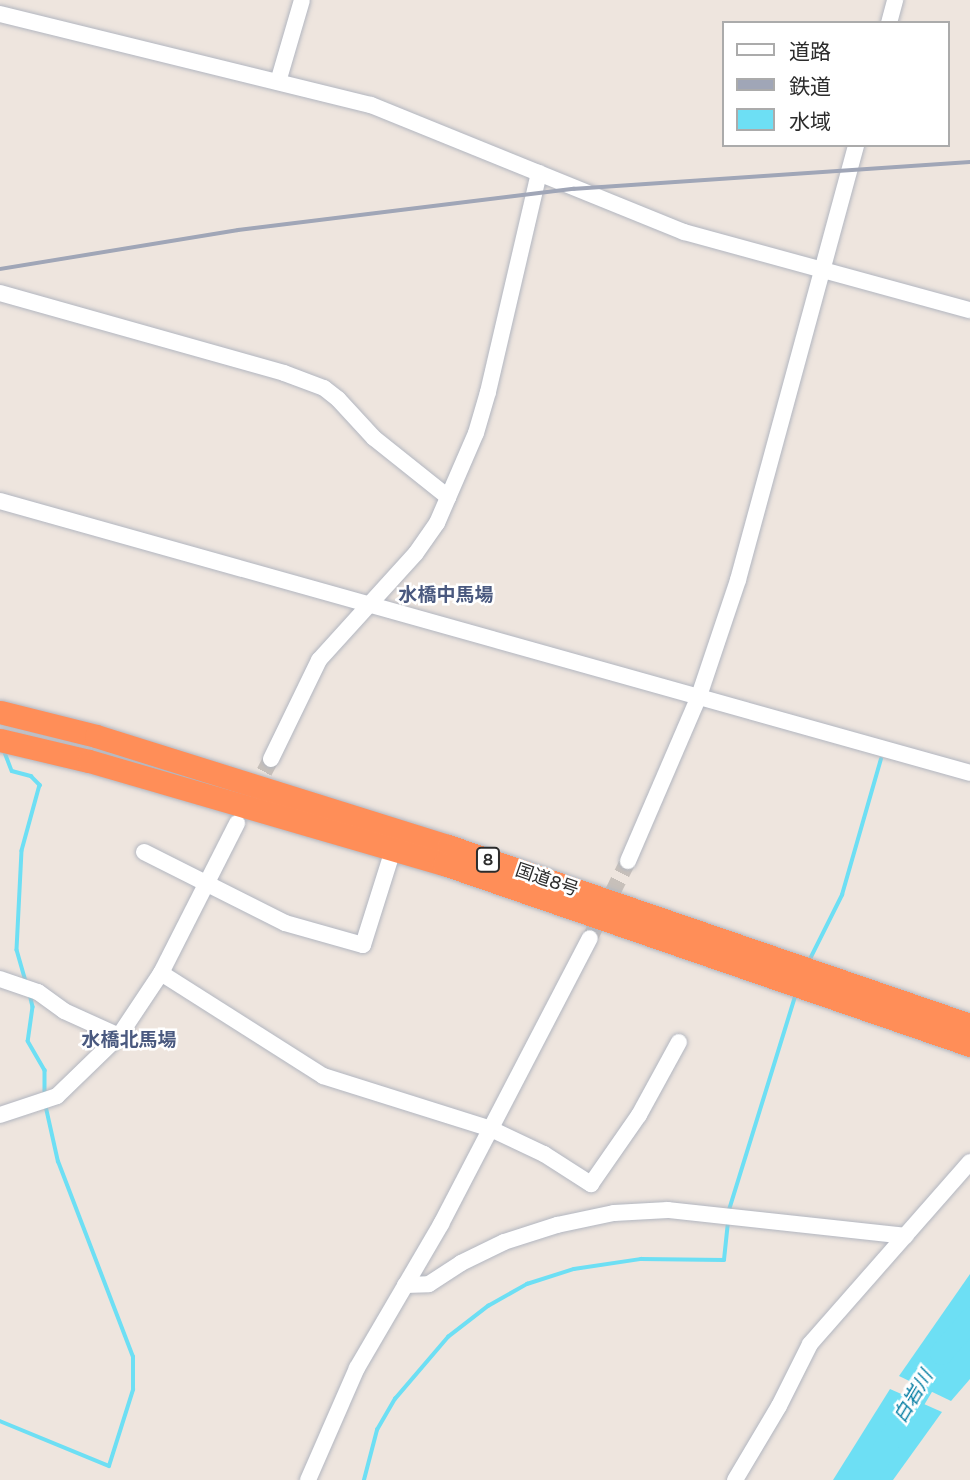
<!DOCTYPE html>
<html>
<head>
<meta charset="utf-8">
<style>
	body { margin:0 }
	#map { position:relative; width:970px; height:1480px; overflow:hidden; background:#eee5de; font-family:"Varela Round","Noto Sans JP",sans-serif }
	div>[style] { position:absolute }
	.water>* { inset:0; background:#6ddff4 }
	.stream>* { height:3.5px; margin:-1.75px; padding:0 1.75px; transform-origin:1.75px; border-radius:1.75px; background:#6ddff4 }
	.river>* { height:23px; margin:-11.5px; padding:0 11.5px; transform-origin:11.5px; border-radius:11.5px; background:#6ddff4 }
	.minor-tunnel>* { height:16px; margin-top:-8px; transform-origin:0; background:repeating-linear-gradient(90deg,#c7c0ba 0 16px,transparent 0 24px) }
	.roads { filter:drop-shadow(0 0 2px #b2b6c0) drop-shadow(0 0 2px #b2b6c0) }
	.minor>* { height:16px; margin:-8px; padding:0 8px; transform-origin:8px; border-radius:8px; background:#fff }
	.highway>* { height:23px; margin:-11.5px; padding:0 11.5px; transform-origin:11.5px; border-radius:11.5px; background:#ff8e58 }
	.rail>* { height:3.5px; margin:-1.75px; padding:0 1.75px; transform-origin:1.75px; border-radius:1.75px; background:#a0a6b7 }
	span { translate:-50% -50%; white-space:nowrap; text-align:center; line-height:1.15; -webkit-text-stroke:5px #fff; paint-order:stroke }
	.shield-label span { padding:2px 5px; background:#fff; border:2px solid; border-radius:5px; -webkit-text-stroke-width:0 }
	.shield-label { font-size:16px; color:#2c2c2c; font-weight:700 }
	.street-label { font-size:18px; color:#2c2c2c }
	.neighbourhood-label { font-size:19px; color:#4a597f; font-weight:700 }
	.water-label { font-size:19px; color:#087fa4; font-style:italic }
	.legend { position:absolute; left:722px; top:21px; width:228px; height:126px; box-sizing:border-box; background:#fff; border:2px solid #ababab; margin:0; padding:9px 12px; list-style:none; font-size:21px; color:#2c2c2c }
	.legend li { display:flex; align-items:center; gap:14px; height:35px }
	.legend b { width:35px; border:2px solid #ababab }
</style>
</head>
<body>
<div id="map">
	<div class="water">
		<div style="clip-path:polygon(970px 1274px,970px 1379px,951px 1401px,899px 1376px)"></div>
		<div style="clip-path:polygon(890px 1389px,942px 1412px,893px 1480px,833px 1480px)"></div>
	</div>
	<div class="stream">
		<div style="left:4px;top:750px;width:22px;rotate:69deg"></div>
		<div style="left:12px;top:771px;width:20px;rotate:15deg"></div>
		<div style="left:31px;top:776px;width:13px;rotate:45deg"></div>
		<div style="left:40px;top:785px;width:68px;rotate:105.3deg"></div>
		<div style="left:22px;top:851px;width:99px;rotate:92.9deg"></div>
		<div style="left:17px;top:950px;width:35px;rotate:74deg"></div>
		<div style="left:809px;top:961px;width:74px;rotate:-63.4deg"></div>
		<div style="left:842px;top:895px;width:141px;rotate:-74deg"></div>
		<div style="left:30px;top:994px;width:13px;rotate:77deg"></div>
		<div style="left:33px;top:1007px;width:34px;rotate:98deg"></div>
		<div style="left:28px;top:1041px;width:34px;rotate:60deg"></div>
		<div style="left:45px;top:1070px;width:26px;rotate:90deg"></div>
		<div style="left:729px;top:1210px;width:226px;rotate:-72.8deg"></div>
		<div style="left:0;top:1421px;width:118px;rotate:22.4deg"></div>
		<div style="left:109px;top:1466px;width:80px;rotate:-72.5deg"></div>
		<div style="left:133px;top:1390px;width:33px;rotate:-90deg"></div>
		<div style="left:133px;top:1357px;width:209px;rotate:-111deg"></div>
		<div style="left:58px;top:1162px;width:59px;rotate:-102.6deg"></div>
		<div style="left:364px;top:1480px;width:52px;rotate:-75.4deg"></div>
		<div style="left:377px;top:1430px;width:36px;rotate:-60deg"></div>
		<div style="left:395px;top:1399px;width:82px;rotate:-49.5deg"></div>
		<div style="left:448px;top:1337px;width:51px;rotate:-37.8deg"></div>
		<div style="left:488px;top:1306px;width:45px;rotate:-29.4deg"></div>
		<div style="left:527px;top:1284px;width:49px;rotate:-17.7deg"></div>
		<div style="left:574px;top:1269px;width:68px;rotate:-8.5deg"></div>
		<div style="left:641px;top:1259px;width:83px;rotate:0.7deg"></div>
		<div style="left:724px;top:1260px;width:38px;rotate:-84deg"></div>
	</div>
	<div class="river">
		<div style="left:865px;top:1480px;width:148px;rotate:-59.1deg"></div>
		<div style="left:941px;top:1353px;width:45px;rotate:-49.5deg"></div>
	</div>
	<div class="minor-tunnel">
		<div style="left:253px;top:793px;width:38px;rotate:-62deg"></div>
		<div style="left:590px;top:938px;width:86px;rotate:-63.7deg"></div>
	</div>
	<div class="roads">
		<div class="minor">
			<div style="left:0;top:14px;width:382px;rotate:13.8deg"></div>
			<div style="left:371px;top:105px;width:338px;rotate:22.1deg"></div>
			<div style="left:684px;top:232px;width:296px;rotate:15.3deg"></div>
			<div style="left:889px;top:23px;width:24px;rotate:-75deg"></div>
			<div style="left:278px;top:82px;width:85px;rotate:-73.7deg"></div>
			<div style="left:0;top:293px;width:295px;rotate:15.7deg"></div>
			<div style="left:284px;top:373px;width:43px;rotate:20.6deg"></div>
			<div style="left:324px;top:388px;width:18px;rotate:38deg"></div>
			<div style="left:338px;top:399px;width:53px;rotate:47.3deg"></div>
			<div style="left:374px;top:438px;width:95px;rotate:38.6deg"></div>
			<div style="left:0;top:501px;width:1007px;rotate:15.66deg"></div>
			<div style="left:271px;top:759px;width:110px;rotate:-64.1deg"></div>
			<div style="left:319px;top:660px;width:144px;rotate:-47.8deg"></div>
			<div style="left:416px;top:553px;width:37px;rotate:-55deg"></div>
			<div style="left:437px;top:523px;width:98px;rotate:-66.6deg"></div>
			<div style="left:476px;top:433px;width:43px;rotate:-73.7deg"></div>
			<div style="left:488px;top:392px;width:225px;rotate:-76.9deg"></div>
			<div style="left:144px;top:852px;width:158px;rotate:26.7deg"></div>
			<div style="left:285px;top:923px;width:81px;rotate:15.8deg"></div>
			<div style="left:363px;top:945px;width:100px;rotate:-72.5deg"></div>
			<div style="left:628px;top:861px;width:180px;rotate:-66.7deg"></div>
			<div style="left:699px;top:696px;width:122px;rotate:-71.4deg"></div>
			<div style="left:738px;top:580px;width:451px;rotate:-74.8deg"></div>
			<div style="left:161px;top:973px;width:192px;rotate:32.4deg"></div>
			<div style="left:323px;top:1076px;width:176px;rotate:17.5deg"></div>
			<div style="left:491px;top:1129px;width:59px;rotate:25.3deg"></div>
			<div style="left:544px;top:1154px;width:56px;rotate:32.6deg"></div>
			<div style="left:591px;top:1184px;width:84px;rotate:-55.2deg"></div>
			<div style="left:639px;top:1115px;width:83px;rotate:-61.3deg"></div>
			<div style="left:0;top:979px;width:40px;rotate:18.9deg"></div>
			<div style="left:38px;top:992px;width:32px;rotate:36deg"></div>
			<div style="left:64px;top:1011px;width:60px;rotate:24.4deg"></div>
			<div style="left:0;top:1115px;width:60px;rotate:-18.4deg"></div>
			<div style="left:57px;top:1096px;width:86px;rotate:-44.1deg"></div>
			<div style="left:119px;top:1036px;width:76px;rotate:-56.3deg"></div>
			<div style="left:161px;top:973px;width:168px;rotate:-63.1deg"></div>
			<div style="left:405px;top:1285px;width:24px;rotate:-2deg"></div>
			<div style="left:429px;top:1284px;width:38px;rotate:-33deg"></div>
			<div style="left:461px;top:1263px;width:48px;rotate:-26deg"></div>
			<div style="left:504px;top:1242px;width:56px;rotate:-17.8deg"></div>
			<div style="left:557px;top:1225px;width:58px;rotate:-11.9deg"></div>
			<div style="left:614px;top:1213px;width:54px;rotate:-3.2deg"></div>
			<div style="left:668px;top:1210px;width:239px;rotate:6.2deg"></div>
			<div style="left:308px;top:1480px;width:122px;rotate:-66.4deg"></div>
			<div style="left:357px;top:1368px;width:167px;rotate:-59.7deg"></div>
			<div style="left:441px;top:1224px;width:322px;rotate:-62.5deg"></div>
			<div style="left:735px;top:1480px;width:86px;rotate:-59.3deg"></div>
			<div style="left:779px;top:1406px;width:69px;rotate:-63.4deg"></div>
			<div style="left:810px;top:1344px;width:242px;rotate:-48.7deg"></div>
		</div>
		<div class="highway">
			<div style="left:0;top:712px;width:99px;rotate:14deg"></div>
			<div style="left:96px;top:736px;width:369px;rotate:17.4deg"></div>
			<div style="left:448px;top:846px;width:552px;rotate:18.93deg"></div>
			<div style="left:0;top:740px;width:91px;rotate:13.3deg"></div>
			<div style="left:89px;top:761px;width:370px;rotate:16.2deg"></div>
			<div style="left:444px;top:864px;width:556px;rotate:18.99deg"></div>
		</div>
	</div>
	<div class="rail">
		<div style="left:0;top:269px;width:241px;rotate:-9.3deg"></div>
		<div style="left:238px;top:230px;width:338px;rotate:-7deg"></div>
		<div style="left:574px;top:189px;width:397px;rotate:-3.9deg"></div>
	</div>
	<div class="shield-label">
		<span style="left:488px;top:860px">8</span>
	</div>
	<div class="street-label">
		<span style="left:547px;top:880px;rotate:19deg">国道8号</span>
	</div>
	<div class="neighbourhood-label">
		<span style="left:446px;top:596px">水橋中馬場</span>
		<span style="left:129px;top:1041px">水橋北馬場</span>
	</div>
	<div class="water-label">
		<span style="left:914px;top:1397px;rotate:-59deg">白岩川</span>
	</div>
	<ul class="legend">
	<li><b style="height:9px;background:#fff"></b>道路</li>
	<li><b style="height:9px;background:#a0a6b7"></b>鉄道</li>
	<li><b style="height:19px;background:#6ddff4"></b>水域</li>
	</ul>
</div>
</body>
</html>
